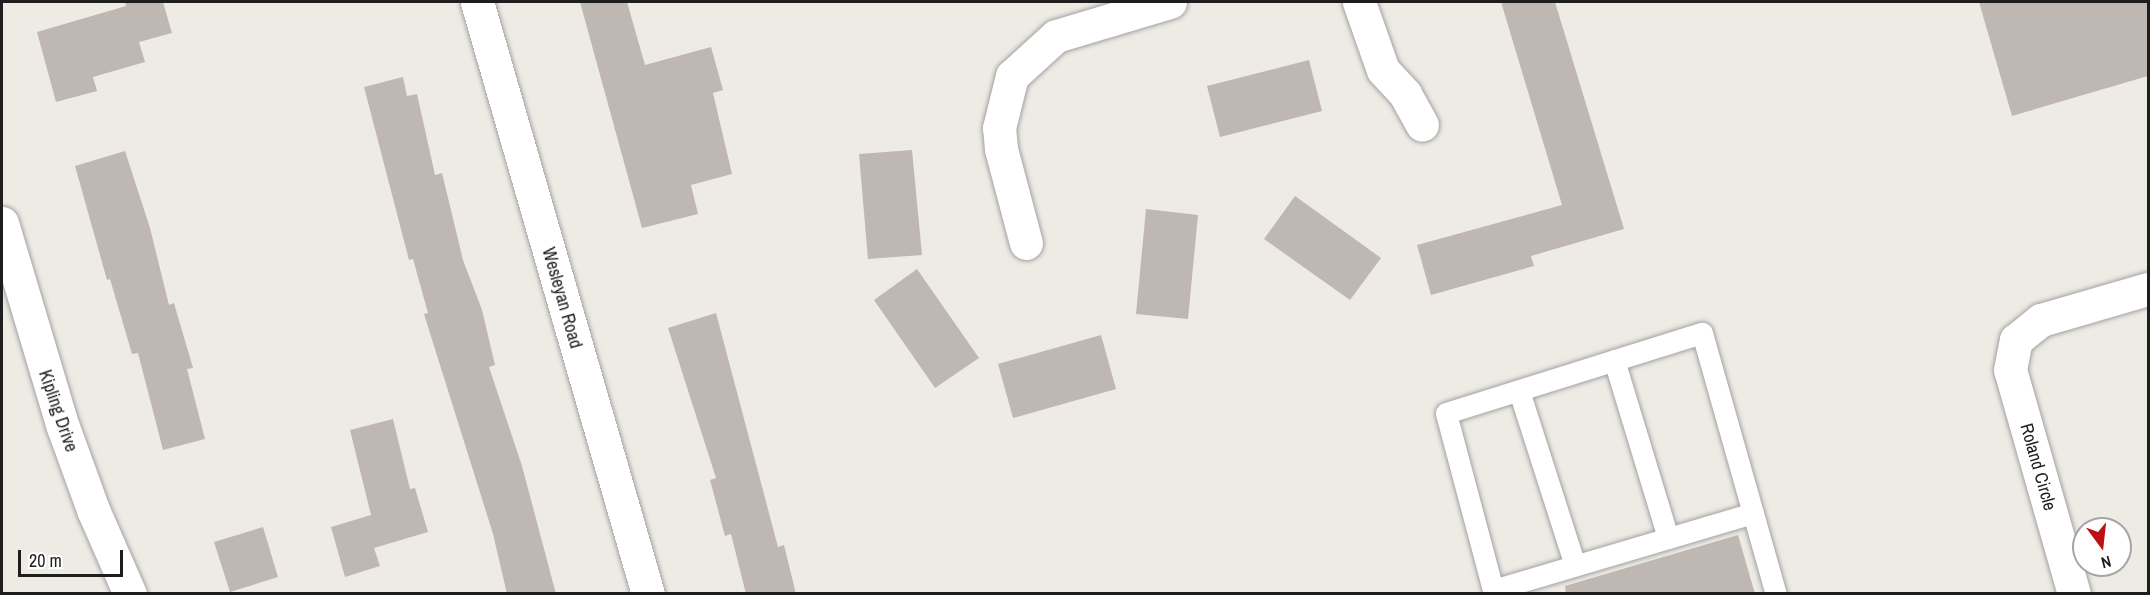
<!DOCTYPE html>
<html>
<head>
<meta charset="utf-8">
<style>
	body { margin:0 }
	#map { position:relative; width:2150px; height:595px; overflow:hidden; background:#eeebe5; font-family:"Archivo Narrow",sans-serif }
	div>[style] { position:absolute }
	.building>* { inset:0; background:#bfb7b2 }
	.roads { filter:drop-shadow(0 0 2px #a2a2a2) drop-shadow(0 0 2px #a2a2a2) }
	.service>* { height:21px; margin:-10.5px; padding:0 10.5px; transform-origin:10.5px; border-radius:10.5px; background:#fff }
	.minor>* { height:33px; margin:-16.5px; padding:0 16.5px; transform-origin:16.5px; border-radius:16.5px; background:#fff }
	span { translate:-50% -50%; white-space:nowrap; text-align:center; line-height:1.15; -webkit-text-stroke:4.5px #fff; paint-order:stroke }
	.street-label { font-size:18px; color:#1e1e1e }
	.frame { position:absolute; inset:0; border:3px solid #1e1e1e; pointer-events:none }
	.north { position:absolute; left:2072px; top:517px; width:60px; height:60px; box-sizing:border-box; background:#fff; border:2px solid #a5a5a5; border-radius:50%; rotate:165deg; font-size:16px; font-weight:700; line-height:24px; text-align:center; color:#1e1e1e }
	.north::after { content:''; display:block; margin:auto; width:21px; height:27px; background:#bd1012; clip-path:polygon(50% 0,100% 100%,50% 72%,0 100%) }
	.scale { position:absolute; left:18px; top:550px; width:105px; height:27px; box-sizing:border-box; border:3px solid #1e1e1e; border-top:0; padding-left:8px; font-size:18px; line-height:21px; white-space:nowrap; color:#1e1e1e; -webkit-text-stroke:4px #fff; paint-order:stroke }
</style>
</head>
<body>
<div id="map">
	<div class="building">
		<div style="clip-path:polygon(125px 2px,163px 2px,172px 33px,139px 42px,145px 62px,93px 77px,97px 91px,56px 102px,37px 32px,126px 6px)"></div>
		<div style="clip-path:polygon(580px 2px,627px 2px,645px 65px,711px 47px,723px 90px,713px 93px,732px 174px,691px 185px,698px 214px,642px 228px)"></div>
		<div style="clip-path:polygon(1501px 2px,1555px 2px,1624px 229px,1531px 256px,1534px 266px,1431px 295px,1417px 245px,1562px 205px)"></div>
		<div style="clip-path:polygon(1979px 2px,2148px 2px,2148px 76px,2012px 116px)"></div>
		<div style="clip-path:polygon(1309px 60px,1322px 111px,1220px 137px,1207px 86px)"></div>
		<div style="clip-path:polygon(403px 77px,407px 96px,417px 94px,435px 175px,442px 173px,463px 260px,482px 310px,495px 365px,489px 367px,522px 466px,556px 594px,507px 594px,493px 534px,424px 314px,428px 313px,413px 259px,409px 260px,364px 87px)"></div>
		<div style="clip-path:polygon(912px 150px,922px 255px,868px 259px,859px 154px)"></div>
		<div style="clip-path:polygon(125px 151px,150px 228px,169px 305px,174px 303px,193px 368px,187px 369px,205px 439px,163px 450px,138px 353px,132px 354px,110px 279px,107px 280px,75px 166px)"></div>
		<div style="clip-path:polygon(1295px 196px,1381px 258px,1350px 300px,1264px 239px)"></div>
		<div style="clip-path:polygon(1146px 209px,1198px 215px,1188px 319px,1136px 314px)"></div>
		<div style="clip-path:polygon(917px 269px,979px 358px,935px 388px,874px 300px)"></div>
		<div style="clip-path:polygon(716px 313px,778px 547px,784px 545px,796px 594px,746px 594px,731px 534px,725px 536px,710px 480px,716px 478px,668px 328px)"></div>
		<div style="clip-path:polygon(1101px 335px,1116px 389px,1013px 418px,998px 364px)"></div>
		<div style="clip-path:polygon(393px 419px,410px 489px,415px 488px,428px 532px,374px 548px,380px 566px,345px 577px,331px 527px,371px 515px,350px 430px)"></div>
		<div style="clip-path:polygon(263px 527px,278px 577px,230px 592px,214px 542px)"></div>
		<div style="clip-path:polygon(1738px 535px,1755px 594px,1566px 594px,1565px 586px)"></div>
	</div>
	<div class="roads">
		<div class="service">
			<div style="left:1614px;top:360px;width:186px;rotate:73.1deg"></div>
			<div style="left:1519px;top:391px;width:183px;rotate:72.2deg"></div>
			<div style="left:1493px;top:590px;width:183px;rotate:-104.9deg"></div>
			<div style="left:1446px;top:413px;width:268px;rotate:-17.4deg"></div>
			<div style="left:1702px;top:333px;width:271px;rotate:74.2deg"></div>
			<div style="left:1494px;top:594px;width:4px;rotate:-104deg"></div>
			<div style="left:1493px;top:590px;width:271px;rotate:-16.5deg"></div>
		</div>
		<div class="minor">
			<div style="left:477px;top:2px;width:616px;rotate:73.89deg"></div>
			<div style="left:1359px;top:2px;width:72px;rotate:70.6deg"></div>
			<div style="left:1383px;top:70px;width:33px;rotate:47deg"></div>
			<div style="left:1405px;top:94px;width:35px;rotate:61deg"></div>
			<div style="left:2px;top:223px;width:213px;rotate:73.4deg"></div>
			<div style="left:63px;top:427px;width:90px;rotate:70deg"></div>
			<div style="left:94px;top:512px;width:90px;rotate:66.3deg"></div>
			<div style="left:1026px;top:243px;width:97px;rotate:-104.9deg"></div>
			<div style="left:1001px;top:149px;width:21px;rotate:-95deg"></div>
			<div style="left:999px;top:128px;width:54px;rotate:-76deg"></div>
			<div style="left:1012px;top:76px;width:59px;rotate:-42.3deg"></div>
			<div style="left:1056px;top:36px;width:119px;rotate:-16.6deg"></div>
			<div style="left:2074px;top:594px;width:233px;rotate:-105.9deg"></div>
			<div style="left:2010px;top:370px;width:31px;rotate:-79deg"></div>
			<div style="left:2016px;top:340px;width:32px;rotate:-39deg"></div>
			<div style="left:2041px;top:320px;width:111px;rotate:-16.2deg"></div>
		</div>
	</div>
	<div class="street-label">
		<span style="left:562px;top:298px;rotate:74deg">Wesleyan Road</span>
		<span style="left:58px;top:411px;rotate:71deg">Kipling Drive</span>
		<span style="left:2038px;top:467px;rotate:74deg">Roland Circle</span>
	</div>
	<div class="frame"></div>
	<div class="north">N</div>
	<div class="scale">20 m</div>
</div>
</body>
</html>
